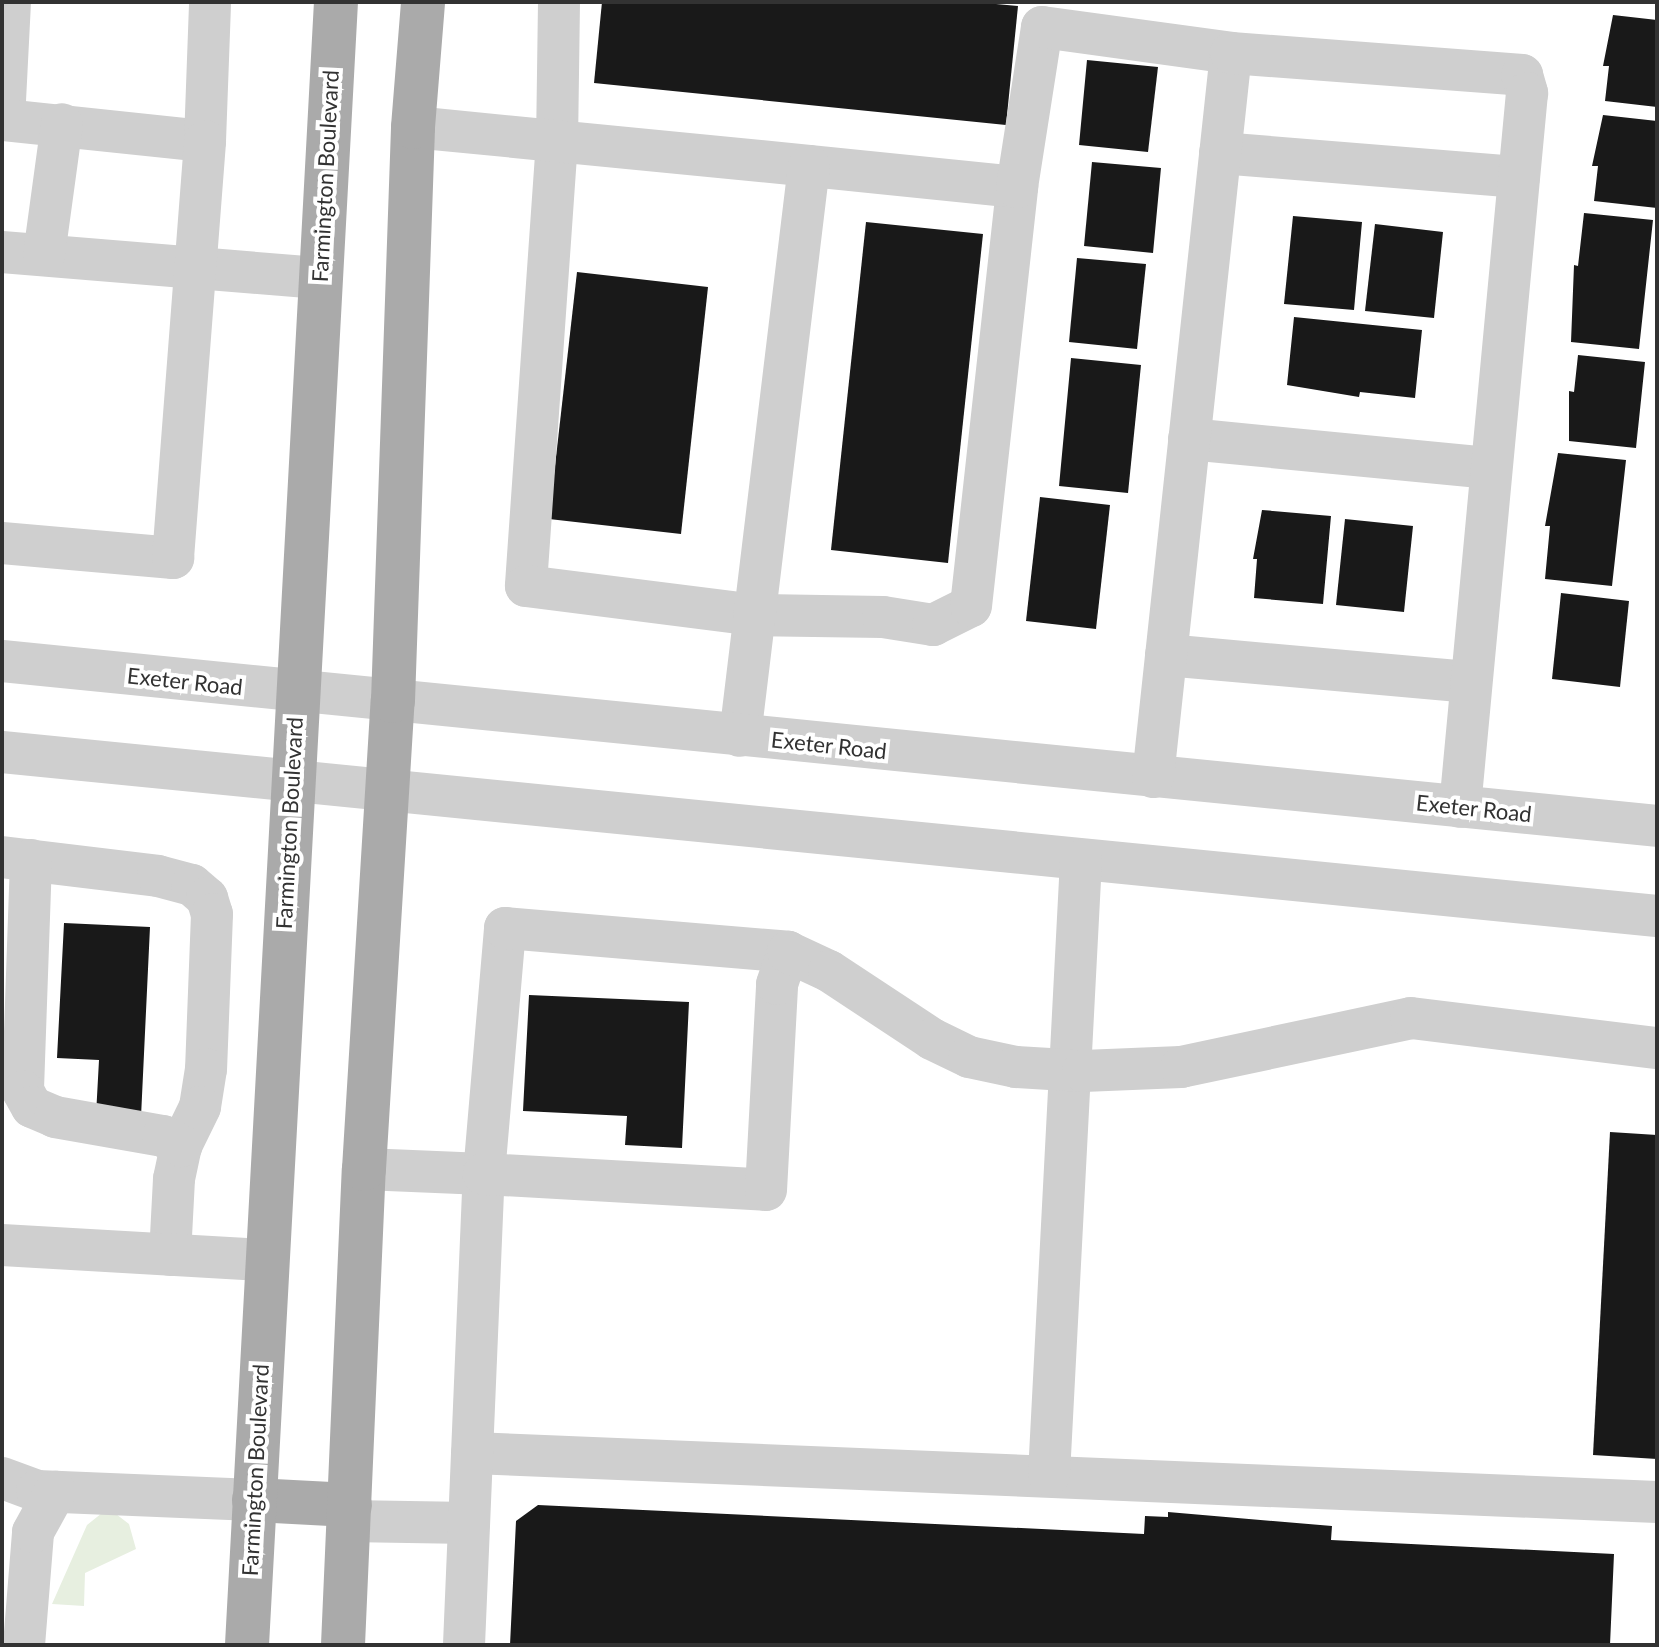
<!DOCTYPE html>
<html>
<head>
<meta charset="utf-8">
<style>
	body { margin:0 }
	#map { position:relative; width:1659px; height:1647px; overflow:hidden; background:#fff; font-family:Lato,sans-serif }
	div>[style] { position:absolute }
	.green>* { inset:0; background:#e7efe0 }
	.building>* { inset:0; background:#191919 }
	.minor>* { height:42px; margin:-21px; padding:0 21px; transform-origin:21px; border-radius:21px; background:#cfcfcf }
	.major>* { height:44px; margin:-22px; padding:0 22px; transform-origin:22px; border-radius:22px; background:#aaa }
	span { translate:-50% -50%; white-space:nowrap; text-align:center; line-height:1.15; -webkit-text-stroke:8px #fff; paint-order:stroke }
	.street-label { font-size:22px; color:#323232 }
	.frame { position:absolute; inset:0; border:4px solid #323232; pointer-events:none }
</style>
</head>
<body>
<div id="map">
	<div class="green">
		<div style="clip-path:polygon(102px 1513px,116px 1514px,129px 1524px,136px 1549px,85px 1573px,84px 1606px,52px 1604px,87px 1525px)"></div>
	</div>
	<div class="building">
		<div style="clip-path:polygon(602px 2px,974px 2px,1018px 6px,1006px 125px,594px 83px)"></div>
		<div style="clip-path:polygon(1613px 15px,1657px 20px,1657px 107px,1605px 101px,1609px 66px,1603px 66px)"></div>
		<div style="clip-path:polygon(1087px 60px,1158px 67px,1148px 152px,1079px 145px)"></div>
		<div style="clip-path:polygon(1603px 115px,1657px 121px,1657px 208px,1594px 201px,1598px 166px,1592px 166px)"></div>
		<div style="clip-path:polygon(1092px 162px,1161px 168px,1153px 253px,1084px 246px)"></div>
		<div style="clip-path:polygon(1584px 213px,1653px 220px,1639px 349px,1571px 342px,1574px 265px,1578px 266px)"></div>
		<div style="clip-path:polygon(1293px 216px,1362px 222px,1354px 310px,1284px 304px)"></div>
		<div style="clip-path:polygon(866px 222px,983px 234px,948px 563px,831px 550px)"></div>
		<div style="clip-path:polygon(1375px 224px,1443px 232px,1434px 318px,1365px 311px)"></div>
		<div style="clip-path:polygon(1077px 258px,1146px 264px,1137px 349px,1069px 342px)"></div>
		<div style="clip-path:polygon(577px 272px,708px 287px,681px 534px,549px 519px)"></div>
		<div style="clip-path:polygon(1294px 317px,1422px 330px,1415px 398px,1360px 392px,1359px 397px,1287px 385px)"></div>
		<div style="clip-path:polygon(1578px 355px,1645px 362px,1636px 448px,1569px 441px,1569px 391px,1574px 392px)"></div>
		<div style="clip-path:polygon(1071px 358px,1141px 365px,1128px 493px,1059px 486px)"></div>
		<div style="clip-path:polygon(1558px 453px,1626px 460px,1612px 586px,1545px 579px,1550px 526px,1545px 526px)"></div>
		<div style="clip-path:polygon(1040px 497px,1110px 505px,1096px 629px,1026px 621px)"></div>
		<div style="clip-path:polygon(1262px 510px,1331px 516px,1323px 604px,1254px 598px,1257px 559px,1253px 559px)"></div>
		<div style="clip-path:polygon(1345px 519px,1413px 526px,1404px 612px,1336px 605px)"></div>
		<div style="clip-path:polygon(1561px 593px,1629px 601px,1620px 687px,1552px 679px)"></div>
		<div style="clip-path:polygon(64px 923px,150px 927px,141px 1117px,96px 1115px,99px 1060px,57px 1058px)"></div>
		<div style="clip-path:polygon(529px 995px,689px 1002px,682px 1148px,625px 1145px,627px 1116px,523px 1111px)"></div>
		<div style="clip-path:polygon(1610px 1132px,1657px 1135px,1657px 1459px,1593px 1455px)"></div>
		<div style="clip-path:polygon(538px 1505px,1144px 1534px,1145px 1516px,1168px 1517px,1168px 1512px,1332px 1526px,1331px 1540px,1614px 1554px,1610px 1645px,510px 1645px,516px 1521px)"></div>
	</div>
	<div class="minor">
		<div style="left:10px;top:2px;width:118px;rotate:92.9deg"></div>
		<div style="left:4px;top:120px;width:202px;rotate:6deg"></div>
		<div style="left:205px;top:141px;width:139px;rotate:-87.9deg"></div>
		<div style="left:559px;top:2px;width:139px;rotate:90.8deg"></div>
		<div style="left:557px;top:141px;width:446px;rotate:94deg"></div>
		<div style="left:526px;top:586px;width:230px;rotate:7.2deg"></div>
		<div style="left:754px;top:615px;width:129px;rotate:0.9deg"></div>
		<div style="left:883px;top:617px;width:51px;rotate:9.1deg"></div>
		<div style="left:933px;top:625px;width:42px;rotate:-26.6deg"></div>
		<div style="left:971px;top:606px;width:422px;rotate:-83.7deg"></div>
		<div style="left:1017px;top:187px;width:209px;rotate:-174.2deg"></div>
		<div style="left:413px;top:127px;width:398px;rotate:5.6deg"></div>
		<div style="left:809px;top:166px;width:574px;rotate:96.9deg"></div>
		<div style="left:1220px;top:153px;width:300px;rotate:4.6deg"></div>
		<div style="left:1017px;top:187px;width:162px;rotate:-81.1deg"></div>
		<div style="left:1042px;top:27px;width:191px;rotate:7.8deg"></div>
		<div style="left:2px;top:252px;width:319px;rotate:4.7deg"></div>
		<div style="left:44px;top:255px;width:132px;rotate:-82.2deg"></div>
		<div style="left:1189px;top:439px;width:303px;rotate:5.5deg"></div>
		<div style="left:2px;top:543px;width:172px;rotate:5deg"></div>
		<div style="left:173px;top:558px;width:418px;rotate:-85.6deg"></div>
		<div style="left:1166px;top:655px;width:306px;rotate:5.1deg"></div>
		<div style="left:2px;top:661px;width:1663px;rotate:5.69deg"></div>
		<div style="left:2px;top:752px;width:1663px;rotate:5.66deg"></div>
		<div style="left:1153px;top:777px;width:728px;rotate:-83.85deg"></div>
		<div style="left:1231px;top:53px;width:292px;rotate:4.3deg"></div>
		<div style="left:1522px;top:75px;width:19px;rotate:74deg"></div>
		<div style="left:1527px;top:93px;width:717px;rotate:95.36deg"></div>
		<div style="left:2px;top:857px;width:157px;rotate:6.9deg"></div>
		<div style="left:158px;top:876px;width:35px;rotate:15deg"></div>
		<div style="left:192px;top:885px;width:20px;rotate:41deg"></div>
		<div style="left:207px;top:898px;width:17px;rotate:73deg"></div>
		<div style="left:212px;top:914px;width:155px;rotate:92.2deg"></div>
		<div style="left:206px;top:1069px;width:38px;rotate:99deg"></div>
		<div style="left:200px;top:1107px;width:43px;rotate:116deg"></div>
		<div style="left:181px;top:1146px;width:34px;rotate:102deg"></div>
		<div style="left:174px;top:1179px;width:76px;rotate:93deg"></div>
		<div style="left:31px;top:860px;width:231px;rotate:92deg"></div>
		<div style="left:23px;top:1091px;width:18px;rotate:61deg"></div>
		<div style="left:32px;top:1107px;width:25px;rotate:23deg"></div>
		<div style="left:55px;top:1117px;width:110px;rotate:10deg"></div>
		<div style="left:163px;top:1136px;width:21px;rotate:29deg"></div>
		<div style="left:364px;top:1169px;width:120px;rotate:2.4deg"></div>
		<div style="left:484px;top:1174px;width:247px;rotate:-85.1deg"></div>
		<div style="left:505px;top:928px;width:284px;rotate:4.8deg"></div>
		<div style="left:2px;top:1245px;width:262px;rotate:3.3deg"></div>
		<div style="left:472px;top:1453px;width:1186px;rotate:2.37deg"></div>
		<div style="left:1049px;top:1475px;width:615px;rotate:-87.02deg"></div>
		<div style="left:2px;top:1478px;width:37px;rotate:20deg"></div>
		<div style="left:37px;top:1491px;width:217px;rotate:2.4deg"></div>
		<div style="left:348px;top:1521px;width:121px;rotate:0.9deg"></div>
		<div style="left:24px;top:1645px;width:113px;rotate:-85.4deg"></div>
		<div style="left:33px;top:1532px;width:46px;rotate:-61.2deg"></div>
		<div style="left:464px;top:1645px;width:471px;rotate:-87.6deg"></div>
		<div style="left:484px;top:1174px;width:282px;rotate:3.2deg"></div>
		<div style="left:766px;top:1190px;width:206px;rotate:-86.9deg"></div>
		<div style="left:777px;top:984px;width:34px;rotate:-71deg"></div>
		<div style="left:788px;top:952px;width:45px;rotate:24.9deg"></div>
		<div style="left:829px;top:971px;width:123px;rotate:33.4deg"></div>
		<div style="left:932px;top:1039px;width:41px;rotate:25.9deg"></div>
		<div style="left:969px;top:1057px;width:48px;rotate:12deg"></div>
		<div style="left:1016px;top:1067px;width:67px;rotate:3.4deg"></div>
		<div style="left:1083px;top:1071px;width:98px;rotate:-2.3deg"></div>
		<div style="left:1181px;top:1067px;width:235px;rotate:-12deg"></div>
		<div style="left:1411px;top:1018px;width:248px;rotate:7deg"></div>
	</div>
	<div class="major">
		<div style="left:254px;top:1500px;width:96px;rotate:3deg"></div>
		<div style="left:247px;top:1645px;width:1645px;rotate:-86.9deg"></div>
		<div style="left:343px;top:1645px;width:476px;rotate:-87.5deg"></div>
		<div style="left:364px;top:1169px;width:469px;rotate:-86.5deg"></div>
		<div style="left:393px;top:701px;width:574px;rotate:-88deg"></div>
		<div style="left:413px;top:127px;width:125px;rotate:-85.4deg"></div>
	</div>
	<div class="street-label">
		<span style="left:325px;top:176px;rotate:-87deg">Farmington Boulevard</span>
		<span style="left:185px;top:681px;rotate:6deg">Exeter Road</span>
		<span style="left:829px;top:745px;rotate:6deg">Exeter Road</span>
		<span style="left:1474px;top:808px;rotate:6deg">Exeter Road</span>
		<span style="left:289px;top:823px;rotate:-87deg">Farmington Boulevard</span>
		<span style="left:255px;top:1470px;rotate:-87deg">Farmington Boulevard</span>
	</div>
	<div class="frame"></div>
</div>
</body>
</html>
